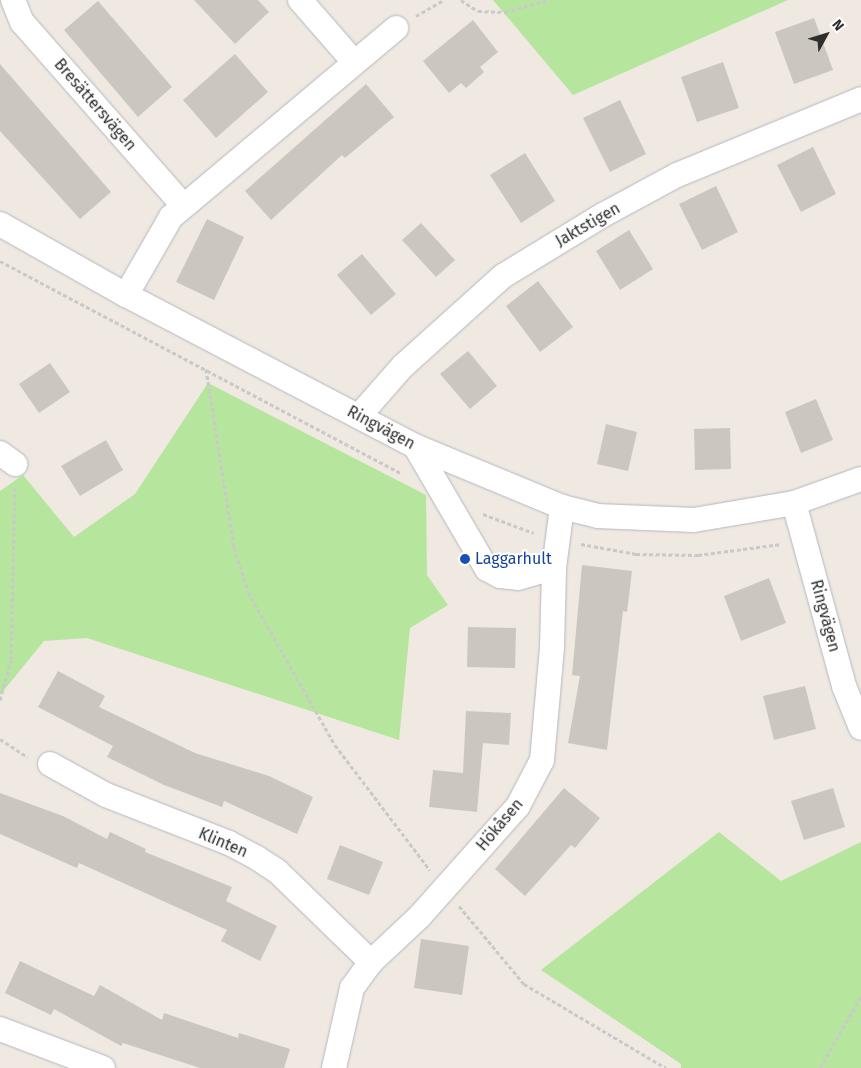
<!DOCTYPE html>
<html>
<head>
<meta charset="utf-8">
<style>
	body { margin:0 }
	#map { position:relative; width:861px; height:1068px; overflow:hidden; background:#efe9e1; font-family:"Fira Sans",sans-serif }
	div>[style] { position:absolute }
	.green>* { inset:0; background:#b6e59e }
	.building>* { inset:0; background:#cbc7bf }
	.path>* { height:3px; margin-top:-1.5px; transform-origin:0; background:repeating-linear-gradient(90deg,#c9c9c9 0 4px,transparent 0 6.5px) }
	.roads { filter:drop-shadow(0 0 1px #b4b7c1) drop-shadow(0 0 1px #b4b7c1) }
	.minor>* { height:24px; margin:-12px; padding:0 12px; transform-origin:12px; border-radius:12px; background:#fff }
	.dots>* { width:14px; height:14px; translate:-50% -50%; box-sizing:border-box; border:2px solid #fff; border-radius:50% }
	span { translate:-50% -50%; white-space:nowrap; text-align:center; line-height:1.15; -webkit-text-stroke:4px #fff; paint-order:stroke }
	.street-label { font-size:16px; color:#2e2e2e }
	.transit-label { font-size:16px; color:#164399 }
	.left { translate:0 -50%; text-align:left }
	.north { position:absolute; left:801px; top:10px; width:50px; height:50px; -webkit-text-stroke:4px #fff; paint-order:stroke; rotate:51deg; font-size:14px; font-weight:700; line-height:20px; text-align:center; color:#2e2e2e }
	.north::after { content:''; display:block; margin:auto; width:18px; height:22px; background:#2e2e2e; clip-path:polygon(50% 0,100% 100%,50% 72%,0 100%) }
</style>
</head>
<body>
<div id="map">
	<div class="green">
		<div style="clip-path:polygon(493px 0,788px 0,573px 95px)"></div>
		<div style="clip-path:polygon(208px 383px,426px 495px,427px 575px,448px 605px,410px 628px,399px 740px,87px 638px,44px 641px,0 695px,0 491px,23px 475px,74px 537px,135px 494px)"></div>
		<div style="clip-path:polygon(719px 832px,781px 881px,861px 842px,861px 1068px,681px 1068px,681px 1064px,541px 970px)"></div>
	</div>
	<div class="building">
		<div style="clip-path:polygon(194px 0,258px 0,269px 12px,235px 44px)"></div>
		<div style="clip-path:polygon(98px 1px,172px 87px,138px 117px,64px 30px)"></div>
		<div style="clip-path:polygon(814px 18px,833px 70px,794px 84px,775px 32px)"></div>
		<div style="clip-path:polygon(473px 20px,498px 52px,480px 67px,484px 72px,466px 88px,461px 83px,449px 93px,423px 61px)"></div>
		<div style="clip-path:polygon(235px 54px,268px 92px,216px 138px,183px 100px)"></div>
		<div style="clip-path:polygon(723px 62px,739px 108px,697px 122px,681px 77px)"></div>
		<div style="clip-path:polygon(0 64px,111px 192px,80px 219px,0 131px)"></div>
		<div style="clip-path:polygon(366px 84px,394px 117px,345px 158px,342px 155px,271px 220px,245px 191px)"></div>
		<div style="clip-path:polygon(620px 100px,646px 154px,610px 172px,583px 118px)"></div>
		<div style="clip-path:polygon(813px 147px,836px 194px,801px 212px,777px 165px)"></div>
		<div style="clip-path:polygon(525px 153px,555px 201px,521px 223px,490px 175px)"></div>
		<div style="clip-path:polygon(716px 186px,738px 232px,702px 250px,679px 204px)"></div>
		<div style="clip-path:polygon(207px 219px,244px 237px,214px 300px,176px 282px)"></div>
		<div style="clip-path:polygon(421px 223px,455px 260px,436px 277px,402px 240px)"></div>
		<div style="clip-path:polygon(629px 230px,653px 269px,620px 290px,596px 251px)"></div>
		<div style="clip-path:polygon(362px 254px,396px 294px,371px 315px,337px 275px)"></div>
		<div style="clip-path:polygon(538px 281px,573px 327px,540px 352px,506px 306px)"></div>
		<div style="clip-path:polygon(468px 351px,497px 386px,470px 409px,440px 374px)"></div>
		<div style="clip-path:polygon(50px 363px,70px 392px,39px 413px,19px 384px)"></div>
		<div style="clip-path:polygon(816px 399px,833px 440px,801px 453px,785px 412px)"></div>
		<div style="clip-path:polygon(606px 424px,637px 432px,628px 471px,597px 464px)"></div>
		<div style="clip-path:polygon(730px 428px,731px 469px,695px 470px,694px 429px)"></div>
		<div style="clip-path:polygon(106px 440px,123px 470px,80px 496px,61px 466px)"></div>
		<div style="clip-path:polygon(582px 565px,632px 571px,627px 612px,623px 611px,607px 750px,568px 743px,580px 676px,572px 675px)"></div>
		<div style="clip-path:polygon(769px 578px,786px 623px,741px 641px,724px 596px)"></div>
		<div style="clip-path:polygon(468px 627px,516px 628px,515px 668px,467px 667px)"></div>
		<div style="clip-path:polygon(58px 671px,105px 696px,99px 707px,195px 753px,269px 776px,313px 797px,297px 834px,224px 801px,222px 807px,164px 785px,107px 757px,113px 746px,38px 707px)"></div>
		<div style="clip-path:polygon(805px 686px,816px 729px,774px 740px,763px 696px)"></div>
		<div style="clip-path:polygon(466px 711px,511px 713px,509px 745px,483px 743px,477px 812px,429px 807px,433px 770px,463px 773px)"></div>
		<div style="clip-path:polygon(564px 788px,600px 818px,575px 848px,571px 845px,525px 896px,495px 869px)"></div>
		<div style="clip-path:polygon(833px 788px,845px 827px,804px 840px,791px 801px)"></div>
		<div style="clip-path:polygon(0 793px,63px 816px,107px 839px,110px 832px,146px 849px,145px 852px,232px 887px,226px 901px,277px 926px,260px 961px,221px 941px,227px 930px,79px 863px,77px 868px,0 834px)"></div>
		<div style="clip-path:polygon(340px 845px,383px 862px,369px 895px,327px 879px)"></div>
		<div style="clip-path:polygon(421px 939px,469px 946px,462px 995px,414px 988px)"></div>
		<div style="clip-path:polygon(20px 961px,94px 996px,100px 985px,162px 1020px,164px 1013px,238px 1038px,239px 1033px,290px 1049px,284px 1068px,200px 1068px,123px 1043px,121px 1046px,54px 1009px,51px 1015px,5px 993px)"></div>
	</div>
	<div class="path">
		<div style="left:461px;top:0;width:20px;rotate:33deg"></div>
		<div style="left:478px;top:11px;width:27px;rotate:2deg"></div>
		<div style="left:505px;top:12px;width:45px;rotate:-15.6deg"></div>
		<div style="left:416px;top:16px;width:32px;rotate:-30deg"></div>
		<div style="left:0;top:261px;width:455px;rotate:27.9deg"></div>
		<div style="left:206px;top:369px;width:180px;rotate:81.1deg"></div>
		<div style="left:234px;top:547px;width:47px;rotate:72.7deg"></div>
		<div style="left:248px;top:592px;width:176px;rotate:60.4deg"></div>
		<div style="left:335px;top:745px;width:157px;rotate:52.8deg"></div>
		<div style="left:483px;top:514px;width:54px;rotate:20.4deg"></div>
		<div style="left:581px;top:544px;width:56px;rotate:10.3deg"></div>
		<div style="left:636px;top:554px;width:62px;rotate:0.9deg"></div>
		<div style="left:698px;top:555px;width:84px;rotate:-7.5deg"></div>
		<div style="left:0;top:700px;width:41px;rotate:-74.6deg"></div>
		<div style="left:11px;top:660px;width:173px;rotate:-88.7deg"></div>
		<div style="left:0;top:739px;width:33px;rotate:33deg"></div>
		<div style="left:459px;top:906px;width:102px;rotate:50.2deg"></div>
		<div style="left:524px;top:984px;width:165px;rotate:30.6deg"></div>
		<div style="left:820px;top:1068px;width:83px;rotate:-60.3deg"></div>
	</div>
	<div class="roads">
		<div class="minor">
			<div style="left:13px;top:0;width:24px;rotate:68deg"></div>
			<div style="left:22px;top:22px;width:244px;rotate:48.7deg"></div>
			<div style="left:300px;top:0;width:82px;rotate:48.9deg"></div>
			<div style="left:0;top:224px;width:145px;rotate:29.4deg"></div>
			<div style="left:126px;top:295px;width:326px;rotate:27.6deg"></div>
			<div style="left:415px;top:446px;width:159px;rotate:22.5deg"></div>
			<div style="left:562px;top:507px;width:36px;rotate:14deg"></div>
			<div style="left:597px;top:516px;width:97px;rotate:2.4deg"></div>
			<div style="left:694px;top:520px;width:101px;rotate:-9.6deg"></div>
			<div style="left:794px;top:503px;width:71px;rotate:-19.7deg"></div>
			<div style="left:126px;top:295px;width:90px;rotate:-60deg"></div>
			<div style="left:171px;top:217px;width:294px;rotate:-40deg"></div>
			<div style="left:359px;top:416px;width:67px;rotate:-48.7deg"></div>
			<div style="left:403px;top:366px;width:135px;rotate:-42deg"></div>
			<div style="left:503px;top:276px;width:117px;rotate:-31.4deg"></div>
			<div style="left:603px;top:215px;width:84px;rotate:-28.4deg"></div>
			<div style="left:677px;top:175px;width:199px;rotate:-22.4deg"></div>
			<div style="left:415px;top:446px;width:143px;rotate:59.7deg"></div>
			<div style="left:487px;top:569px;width:15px;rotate:28deg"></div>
			<div style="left:500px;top:576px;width:18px;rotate:6deg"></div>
			<div style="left:518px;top:578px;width:37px;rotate:-16deg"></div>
			<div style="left:0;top:453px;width:19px;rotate:36deg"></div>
			<div style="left:794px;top:503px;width:190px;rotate:74.7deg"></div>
			<div style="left:844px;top:686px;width:45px;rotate:68deg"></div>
			<div style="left:50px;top:764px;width:64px;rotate:29deg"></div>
			<div style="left:106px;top:795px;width:132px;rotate:21.3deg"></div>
			<div style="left:229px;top:843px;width:32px;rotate:28deg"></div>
			<div style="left:257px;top:858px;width:24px;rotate:33deg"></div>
			<div style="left:277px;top:871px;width:131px;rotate:44.1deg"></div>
			<div style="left:0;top:1029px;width:110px;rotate:20.7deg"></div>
			<div style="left:334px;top:1068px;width:82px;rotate:-77.3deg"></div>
			<div style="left:352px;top:988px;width:32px;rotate:-54deg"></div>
			<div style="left:371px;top:962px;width:67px;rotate:-43.2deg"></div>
			<div style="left:420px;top:916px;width:147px;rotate:-48.3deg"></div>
			<div style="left:518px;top:806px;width:52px;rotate:-62.4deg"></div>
			<div style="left:542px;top:760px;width:113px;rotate:-84.9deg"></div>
			<div style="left:552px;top:647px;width:79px;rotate:-88.5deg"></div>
			<div style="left:554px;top:568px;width:62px;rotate:-82.5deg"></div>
		</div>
	</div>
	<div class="dots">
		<div style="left:465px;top:559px;background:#1a4fb4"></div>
	</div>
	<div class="street-label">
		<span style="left:95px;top:105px;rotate:49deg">Bresättersvägen</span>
		<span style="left:588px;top:225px;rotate:-30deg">Jaktstigen</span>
		<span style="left:381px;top:428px;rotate:28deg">Ringvägen</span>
		<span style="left:825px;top:616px;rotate:75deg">Ringvägen</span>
		<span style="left:500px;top:825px;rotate:-50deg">Hökåsen</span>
		<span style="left:223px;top:843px;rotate:23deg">Klinten</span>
	</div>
	<div class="transit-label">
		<span class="left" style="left:475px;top:559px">Laggarhult</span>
	</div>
	<div class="north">N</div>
</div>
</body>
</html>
